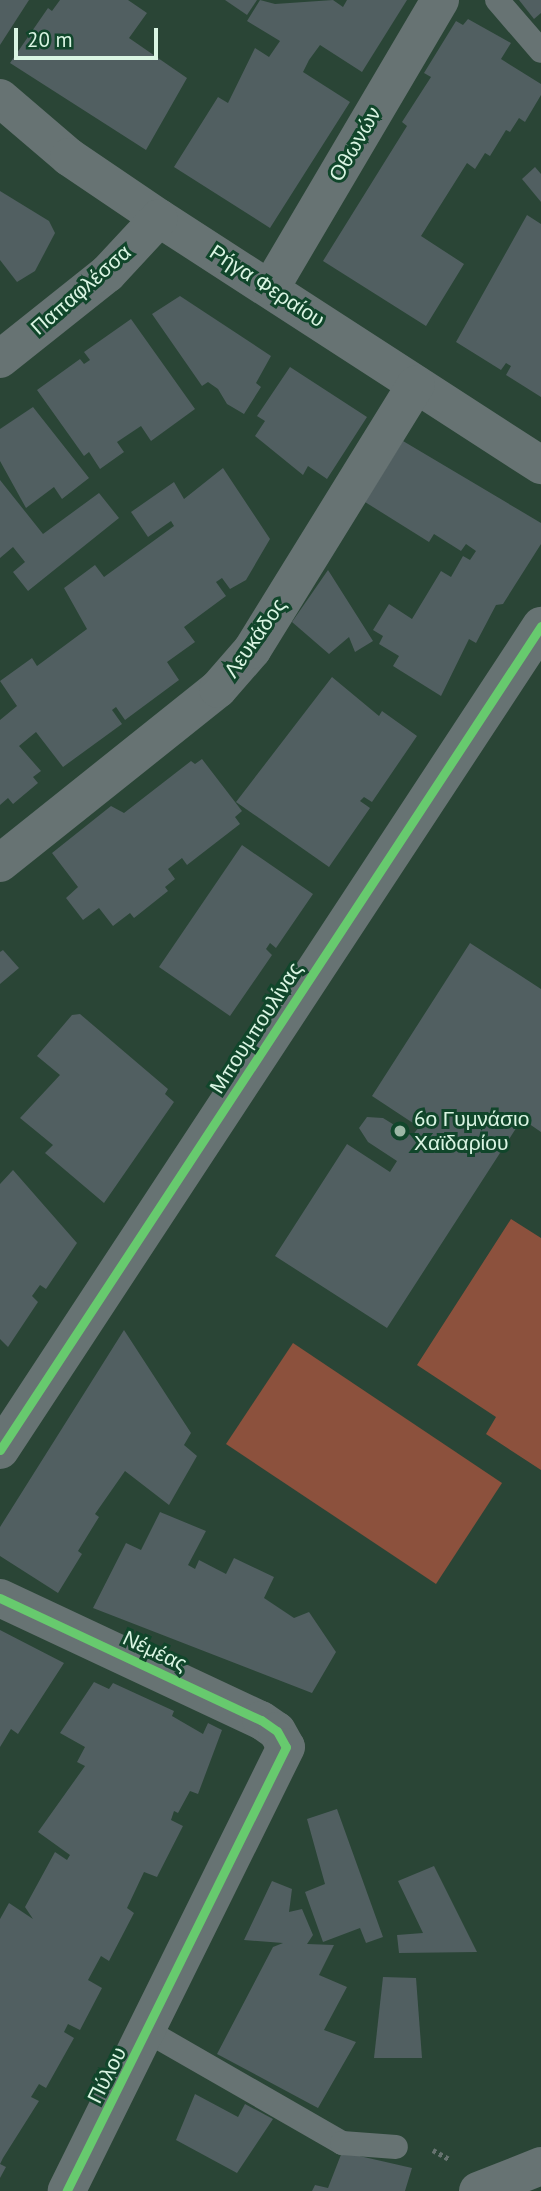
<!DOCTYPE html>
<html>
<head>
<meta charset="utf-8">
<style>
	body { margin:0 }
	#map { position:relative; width:541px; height:2191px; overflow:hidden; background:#2a4536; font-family:"PT Sans",sans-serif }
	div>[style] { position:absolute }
	.green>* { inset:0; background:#8c513d }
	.building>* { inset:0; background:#515f61 }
	.path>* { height:4.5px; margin-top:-2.25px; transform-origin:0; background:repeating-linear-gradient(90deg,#667370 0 3.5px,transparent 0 7px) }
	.service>* { height:24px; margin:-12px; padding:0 12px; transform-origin:12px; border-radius:12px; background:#677373 }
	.minor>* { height:38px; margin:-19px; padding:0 19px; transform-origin:19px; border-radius:19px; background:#677373 }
	.cycleway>* { height:9px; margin:-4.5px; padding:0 4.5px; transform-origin:4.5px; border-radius:4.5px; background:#67ca6e }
	.dots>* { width:19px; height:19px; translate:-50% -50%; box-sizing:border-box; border:4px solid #11462b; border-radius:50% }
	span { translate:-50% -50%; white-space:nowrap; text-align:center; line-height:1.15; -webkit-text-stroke:6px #11462b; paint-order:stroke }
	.street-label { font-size:21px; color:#daf5e3 }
	.poi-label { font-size:21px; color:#daf5e3 }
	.left { translate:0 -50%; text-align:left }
	.scale { position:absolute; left:14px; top:28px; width:144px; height:32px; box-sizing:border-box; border:4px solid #daf5e3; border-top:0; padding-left:9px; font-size:21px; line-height:24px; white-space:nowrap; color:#daf5e3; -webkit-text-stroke:5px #11462b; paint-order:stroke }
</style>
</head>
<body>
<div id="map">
	<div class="green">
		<div style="clip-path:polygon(511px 1219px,541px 1238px,541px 1470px,486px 1434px,496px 1417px,417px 1365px)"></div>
		<div style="clip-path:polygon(293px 1343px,502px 1483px,436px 1584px,226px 1444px)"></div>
	</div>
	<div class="building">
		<div style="clip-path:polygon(0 0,29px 0,0 45px)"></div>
		<div style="clip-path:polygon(60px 0,128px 0,147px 13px,129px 38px,187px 78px,146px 150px,10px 63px,48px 8px,52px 11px)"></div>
		<div style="clip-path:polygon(225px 0,257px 0,247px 15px)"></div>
		<div style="clip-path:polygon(260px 0,275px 4px,333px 0,343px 7px,347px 0,407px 0,362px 72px,320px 45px,309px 60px,303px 72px,350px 102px,270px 228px,174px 167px,218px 97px,228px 103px,255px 48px,269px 57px,280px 41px,247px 21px)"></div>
		<div style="clip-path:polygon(519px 0,541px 0,541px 13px,534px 19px)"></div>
		<div style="clip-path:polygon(468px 19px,511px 43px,501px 59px,541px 84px,541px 95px,525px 122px,519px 118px,510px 132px,506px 130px,490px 156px,485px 153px,475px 169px,467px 163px,421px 236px,464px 264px,426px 326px,323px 261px,407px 126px,402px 122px,431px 77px,424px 73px,456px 21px,463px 25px)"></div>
		<div style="clip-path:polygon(535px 167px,541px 174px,541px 202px,522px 179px)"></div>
		<div style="clip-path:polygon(0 191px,49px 221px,55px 233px,35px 271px,17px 282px,0 260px)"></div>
		<div style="clip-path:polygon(527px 215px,541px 224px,541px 397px,506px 375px,511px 366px,506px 363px,501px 370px,456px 342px)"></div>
		<div style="clip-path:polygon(180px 296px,271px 356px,256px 383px,261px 387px,244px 414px,227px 404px,218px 389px,208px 382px,202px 386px,152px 314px)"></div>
		<div style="clip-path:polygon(131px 319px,195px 409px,151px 441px,141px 426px,117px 442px,124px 452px,100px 469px,89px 452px,84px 456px,37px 390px,80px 359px,84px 364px,90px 360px,84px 352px)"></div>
		<div style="clip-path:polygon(290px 367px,367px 417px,327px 479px,308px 466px,303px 475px,255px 436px,265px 421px,257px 416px)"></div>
		<div style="clip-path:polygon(33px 407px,89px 478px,62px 499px,54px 487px,26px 508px,0 461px,0 429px)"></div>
		<div style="clip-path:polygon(403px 441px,541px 523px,541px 544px,503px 604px,496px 605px,476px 643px,469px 639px,441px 696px,393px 666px,399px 656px,379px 644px,383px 636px,373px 630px,389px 604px,412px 619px,441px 571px,451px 577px,463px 556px,470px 560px,476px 551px,466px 544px,461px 551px,434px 534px,429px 542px,365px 502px)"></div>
		<div style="clip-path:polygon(223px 468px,270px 539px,246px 580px,230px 589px,222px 578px,216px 582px,226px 596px,184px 627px,195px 642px,167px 662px,179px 680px,125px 720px,116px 707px,112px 710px,122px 724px,63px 767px,36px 732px,19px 746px,41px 771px,33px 777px,38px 783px,13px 804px,8px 798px,0 805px,0 720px,17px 706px,0 681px,32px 658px,37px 666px,87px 629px,64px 588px,95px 565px,104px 577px,174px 526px,171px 521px,148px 537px,131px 512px,174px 482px,184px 499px)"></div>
		<div style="clip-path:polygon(0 480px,43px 534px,99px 493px,119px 518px,28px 591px,13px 572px,25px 562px,13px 547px,0 558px)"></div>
		<div style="clip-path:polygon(328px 570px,373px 641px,355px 652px,349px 637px,329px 654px,292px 622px)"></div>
		<div style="clip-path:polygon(332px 677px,379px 716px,382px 711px,417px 736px,372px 802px,364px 797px,360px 801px,370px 808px,329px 867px,236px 802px)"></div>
		<div style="clip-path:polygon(202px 759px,242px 811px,235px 817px,240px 824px,187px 865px,182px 858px,168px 869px,175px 879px,165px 887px,168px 891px,134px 918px,130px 913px,113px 926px,99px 908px,83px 920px,66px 898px,78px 887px,52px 853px,111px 806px,124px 813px,191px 761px,195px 764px)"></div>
		<div style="clip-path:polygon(242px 845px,313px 894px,276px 948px,270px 943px,266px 949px,272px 955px,230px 1016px,159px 967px)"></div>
		<div style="clip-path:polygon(470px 943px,541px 989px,541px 1132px,522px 1119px,387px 1328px,275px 1256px,347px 1144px,390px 1172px,397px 1161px,368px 1142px,359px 1128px,367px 1117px,383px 1118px,412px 1136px,419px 1127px,372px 1096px)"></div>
		<div style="clip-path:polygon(3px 950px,19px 968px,0 984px,0 952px)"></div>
		<div style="clip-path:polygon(80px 1014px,168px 1089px,165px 1094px,174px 1102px,104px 1203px,45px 1153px,53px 1145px,20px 1118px,60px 1075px,37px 1056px,72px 1015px)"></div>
		<div style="clip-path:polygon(13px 1170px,77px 1243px,46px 1289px,40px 1285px,32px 1296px,38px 1302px,8px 1347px,0 1339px,0 1184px)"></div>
		<div style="clip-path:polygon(124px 1330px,191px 1433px,184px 1445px,197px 1456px,169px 1505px,125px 1471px,95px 1514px,99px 1517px,78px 1551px,82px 1554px,58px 1593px,0 1556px,0 1527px)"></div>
		<div style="clip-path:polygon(160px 1512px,206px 1531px,188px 1565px,195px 1569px,199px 1560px,226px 1574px,234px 1558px,274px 1577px,264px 1598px,294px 1618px,309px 1612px,336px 1652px,312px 1693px,93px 1608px,126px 1543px,141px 1550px)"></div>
		<div style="clip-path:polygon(0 1630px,64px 1663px,18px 1734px,11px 1729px,0 1747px)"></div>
		<div style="clip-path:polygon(94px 1682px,109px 1689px,113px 1683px,174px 1711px,172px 1716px,203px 1734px,208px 1723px,222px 1730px,198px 1794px,190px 1791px,178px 1813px,174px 1811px,171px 1820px,183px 1826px,157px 1877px,144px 1872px,127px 1908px,134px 1913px,109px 1961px,101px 1956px,88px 1980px,102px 1988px,80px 2030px,68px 2024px,64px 2032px,74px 2038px,46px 2088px,39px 2084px,31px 2097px,39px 2101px,3px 2158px,0 2164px,6px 2167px,0 2178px,0 1919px,9px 1903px,33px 1919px,25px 1907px,55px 1852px,67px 1860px,70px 1855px,38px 1832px,85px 1766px,77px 1762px,85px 1747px,60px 1733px)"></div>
		<div style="clip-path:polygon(337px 1809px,383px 1937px,366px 1943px,360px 1928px,323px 1942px,305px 1892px,325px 1884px,307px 1819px)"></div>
		<div style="clip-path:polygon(434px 1866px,477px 1952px,399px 1953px,397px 1935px,423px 1933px,398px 1881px)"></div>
		<div style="clip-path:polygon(272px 1881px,292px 1889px,289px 1912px,302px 1909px,313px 1935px,307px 1944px,334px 1945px,319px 1975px,347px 1987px,324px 2030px,356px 2042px,318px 2108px,217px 2054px,273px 1947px,283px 1943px,244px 1940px)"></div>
		<div style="clip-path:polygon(383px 1977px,416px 1978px,422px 2058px,374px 2058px)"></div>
		<div style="clip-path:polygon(195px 2094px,238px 2117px,245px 2104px,273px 2119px,237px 2173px,176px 2140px)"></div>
		<div style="clip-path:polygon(342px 2152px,412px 2168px,405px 2191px,312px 2191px,315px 2185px,328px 2188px)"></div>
	</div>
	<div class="path">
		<div style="left:433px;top:2150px;width:18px;rotate:29deg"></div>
	</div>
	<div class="service">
		<div style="left:497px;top:0;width:67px;rotate:49.2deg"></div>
		<div style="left:149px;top:2032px;width:223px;rotate:29.9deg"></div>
		<div style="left:342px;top:2143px;width:54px;rotate:4.2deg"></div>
	</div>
	<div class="minor">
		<div style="left:0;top:98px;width:91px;rotate:40.5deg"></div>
		<div style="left:69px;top:157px;width:109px;rotate:34.1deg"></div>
		<div style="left:159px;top:218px;width:455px;rotate:32.9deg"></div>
		<div style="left:271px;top:287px;width:333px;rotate:-59.5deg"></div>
		<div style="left:0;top:359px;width:137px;rotate:-38.5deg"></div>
		<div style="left:107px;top:274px;width:76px;rotate:-47.1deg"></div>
		<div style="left:0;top:863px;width:279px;rotate:-38.6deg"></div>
		<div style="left:218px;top:689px;width:52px;rotate:-48.9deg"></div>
		<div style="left:252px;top:650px;width:312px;rotate:-58.3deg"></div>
		<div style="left:0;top:1450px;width:986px;rotate:-56.71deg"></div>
		<div style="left:0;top:1598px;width:288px;rotate:25.1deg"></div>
		<div style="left:261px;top:1720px;width:19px;rotate:35deg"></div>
		<div style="left:277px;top:1731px;width:18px;rotate:61deg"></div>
		<div style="left:286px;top:1747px;width:495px;rotate:116.3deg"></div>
		<div style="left:478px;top:2191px;width:68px;rotate:-21.6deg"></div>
	</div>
	<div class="cycleway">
		<div style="left:0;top:1450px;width:986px;rotate:-56.71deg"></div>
		<div style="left:0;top:1598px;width:288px;rotate:25.1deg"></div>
		<div style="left:261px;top:1720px;width:19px;rotate:35deg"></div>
		<div style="left:277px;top:1731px;width:18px;rotate:61deg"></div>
		<div style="left:286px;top:1747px;width:495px;rotate:116.3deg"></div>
	</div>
	<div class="dots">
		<div style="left:400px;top:1131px;background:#9cb7a6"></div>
	</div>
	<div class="street-label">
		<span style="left:355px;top:144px;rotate:-60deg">Οθωνών</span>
		<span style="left:267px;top:286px;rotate:33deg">Ρήγα Φεραίου</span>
		<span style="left:81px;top:290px;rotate:-41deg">Παπαφλέσσα</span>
		<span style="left:255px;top:638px;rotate:-55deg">Λευκάδος</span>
		<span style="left:256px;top:1028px;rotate:-57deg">Μπουμπουλίνας</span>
		<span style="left:155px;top:1651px;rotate:25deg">Νέμέας</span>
		<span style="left:107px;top:2075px;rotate:-63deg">Πύλου</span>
	</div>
	<div class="poi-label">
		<span class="left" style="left:414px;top:1131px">6ο Γυμνάσιο<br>Χαϊδαρίου</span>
	</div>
	<div class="scale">20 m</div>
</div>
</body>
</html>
